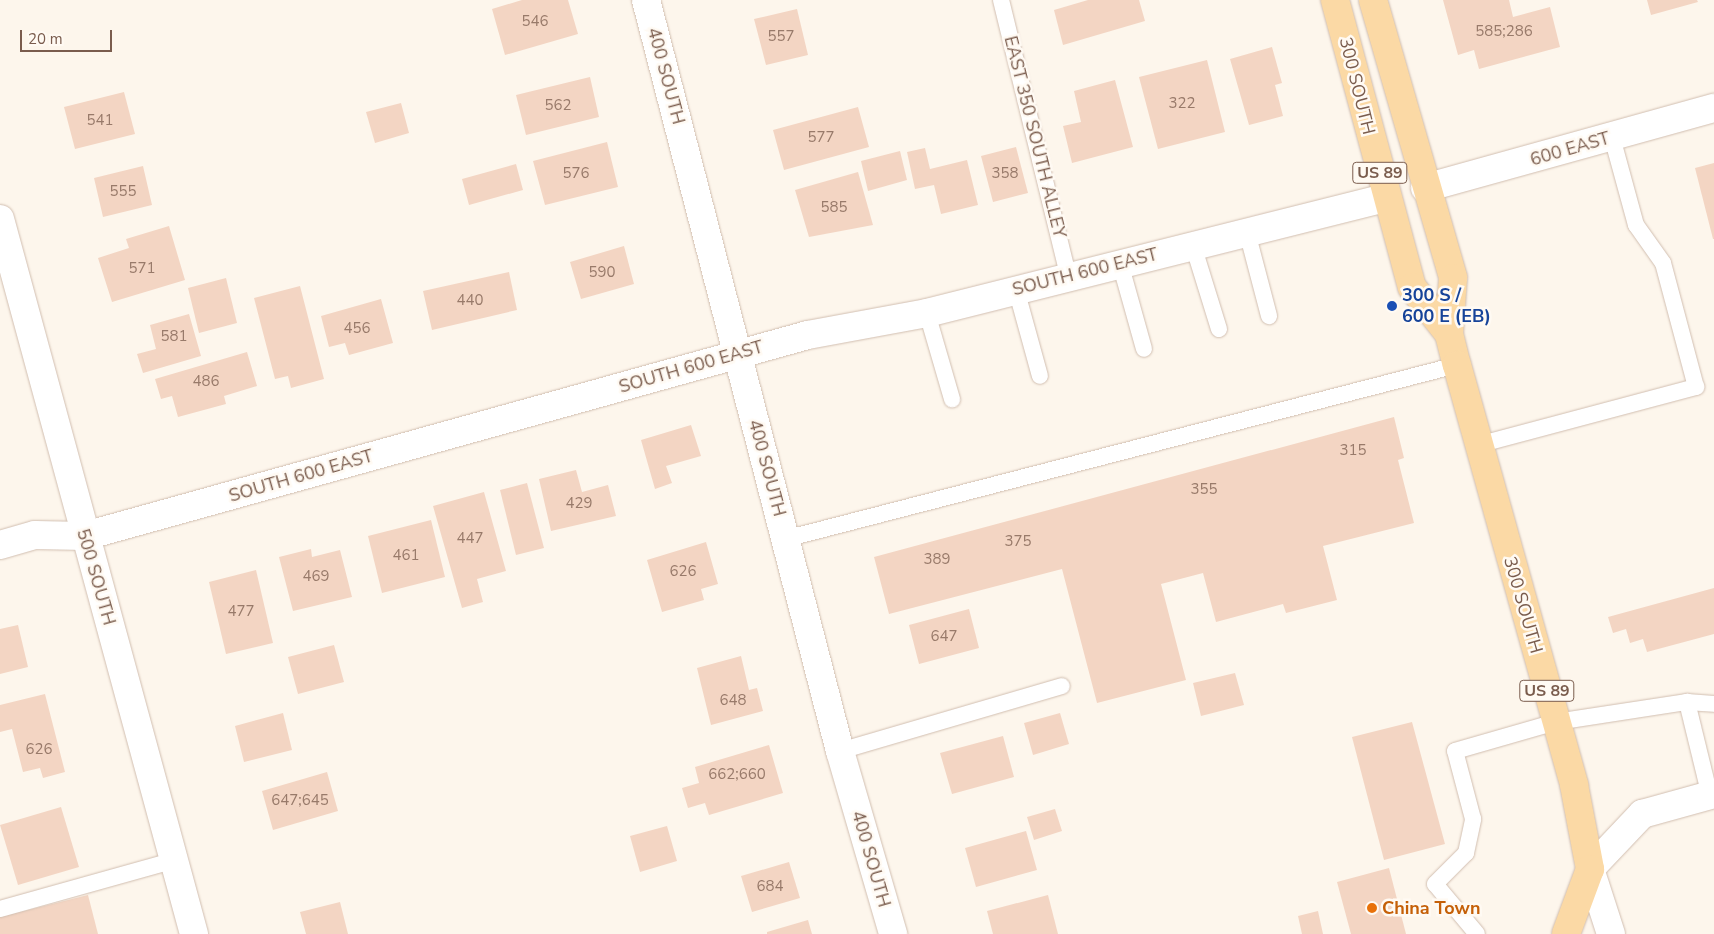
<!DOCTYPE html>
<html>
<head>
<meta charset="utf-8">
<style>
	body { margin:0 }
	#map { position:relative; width:1714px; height:934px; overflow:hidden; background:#fdf6ec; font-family:"Nunito Sans",sans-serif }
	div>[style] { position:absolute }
	.building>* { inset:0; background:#f3d5c3 }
	.roads { filter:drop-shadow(0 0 1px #d1beb0) drop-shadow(0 0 1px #d1beb0) }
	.lane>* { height:16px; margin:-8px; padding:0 8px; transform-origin:8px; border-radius:8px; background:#fff }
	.street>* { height:28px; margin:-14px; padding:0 14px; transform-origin:14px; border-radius:14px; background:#fff }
	.secondary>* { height:28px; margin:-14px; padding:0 14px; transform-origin:14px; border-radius:14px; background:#fff }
	.primary>* { height:28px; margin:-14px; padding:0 14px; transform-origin:14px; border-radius:14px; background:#fbd9a5 }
	.dots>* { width:14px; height:14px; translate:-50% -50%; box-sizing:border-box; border:2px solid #fffaf3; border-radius:50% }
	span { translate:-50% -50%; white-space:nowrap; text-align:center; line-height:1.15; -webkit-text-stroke:5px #fffaf3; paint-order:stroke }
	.number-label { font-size:15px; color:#987a6a }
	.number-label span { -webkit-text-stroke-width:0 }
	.shield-label span { padding:1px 4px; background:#fffaf3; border:1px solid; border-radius:4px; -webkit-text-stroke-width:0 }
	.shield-label { font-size:16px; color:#7a5c4d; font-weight:700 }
	.street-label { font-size:18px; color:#7a5c4d }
	.transit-label { font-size:18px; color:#164399; font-weight:700 }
	.left { translate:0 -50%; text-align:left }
	.food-label { font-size:18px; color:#c56008; font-weight:700 }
	.scale { position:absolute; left:20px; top:30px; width:92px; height:22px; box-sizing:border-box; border:2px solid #7a5c4d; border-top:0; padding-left:6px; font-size:15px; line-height:18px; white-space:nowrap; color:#7a5c4d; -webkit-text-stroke:4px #fffaf3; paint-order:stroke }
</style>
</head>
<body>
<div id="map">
	<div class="building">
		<div style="clip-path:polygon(522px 0,568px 0,578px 34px,505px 55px,492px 9px)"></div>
		<div style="clip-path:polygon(1088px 0,1139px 0,1145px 21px,1063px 45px,1054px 10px)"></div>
		<div style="clip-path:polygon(1443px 0,1509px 0,1513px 17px,1550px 7px,1560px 47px,1479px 69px,1474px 50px,1458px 55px)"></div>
		<div style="clip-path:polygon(1647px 0,1697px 0,1698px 2px,1651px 15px)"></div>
		<div style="clip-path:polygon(797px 9px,808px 55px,766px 65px,754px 19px)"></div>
		<div style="clip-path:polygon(1272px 47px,1282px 83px,1275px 85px,1283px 116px,1249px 125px,1230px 59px)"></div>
		<div style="clip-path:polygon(1207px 60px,1225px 132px,1158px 149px,1139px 77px)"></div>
		<div style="clip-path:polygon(590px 77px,599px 117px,526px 135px,516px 95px)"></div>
		<div style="clip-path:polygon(1115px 80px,1133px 147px,1072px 163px,1063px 126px,1081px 122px,1074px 91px)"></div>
		<div style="clip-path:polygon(124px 92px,135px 134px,75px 149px,64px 107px)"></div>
		<div style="clip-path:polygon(401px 103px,409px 133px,375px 143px,366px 112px)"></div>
		<div style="clip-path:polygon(858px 107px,869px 147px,784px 170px,773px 130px)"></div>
		<div style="clip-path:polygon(607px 142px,618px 187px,545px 205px,533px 161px)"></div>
		<div style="clip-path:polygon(1016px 147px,1028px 193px,993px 202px,981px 156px)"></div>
		<div style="clip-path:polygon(925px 148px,930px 169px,967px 160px,978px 205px,941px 214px,934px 185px,915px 189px,907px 152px)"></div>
		<div style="clip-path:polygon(900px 151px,907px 180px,868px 191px,861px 161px)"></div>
		<div style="clip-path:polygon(1714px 163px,1714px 239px,1713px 239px,1695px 168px)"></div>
		<div style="clip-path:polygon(516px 164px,523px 190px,469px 205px,462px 179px)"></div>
		<div style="clip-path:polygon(143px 166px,152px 205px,103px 217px,94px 178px)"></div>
		<div style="clip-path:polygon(858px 172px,873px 225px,809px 237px,795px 190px)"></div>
		<div style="clip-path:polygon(169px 226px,185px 280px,112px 302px,98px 258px,129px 248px,126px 239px)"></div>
		<div style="clip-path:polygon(624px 246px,634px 284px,581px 299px,570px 262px)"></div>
		<div style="clip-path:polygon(509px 272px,517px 310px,432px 330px,423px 291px)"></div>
		<div style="clip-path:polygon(226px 278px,237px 323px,199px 333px,188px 288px)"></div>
		<div style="clip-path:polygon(300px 286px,324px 379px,291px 388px,288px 376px,275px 379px,254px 298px)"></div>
		<div style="clip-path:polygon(381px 299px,393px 343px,349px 355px,345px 343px,329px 347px,321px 316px)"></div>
		<div style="clip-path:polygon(189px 314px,201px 356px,143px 373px,137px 354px,156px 349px,150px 325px)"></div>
		<div style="clip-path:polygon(247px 352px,257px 386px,224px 396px,226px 404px,178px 417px,172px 396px,161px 399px,155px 379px)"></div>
		<div style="clip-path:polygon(1394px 417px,1404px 458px,1398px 460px,1414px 523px,1323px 546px,1337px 600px,1286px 613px,1283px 604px,1216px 622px,1203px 573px,1161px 584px,1186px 680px,1097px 703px,1062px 569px,889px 614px,874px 557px)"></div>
		<div style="clip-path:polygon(691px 425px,701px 456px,666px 466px,672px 483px,655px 489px,641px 440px)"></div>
		<div style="clip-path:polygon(576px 470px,582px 492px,608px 485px,616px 516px,551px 531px,539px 479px)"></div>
		<div style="clip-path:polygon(527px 483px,544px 548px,516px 555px,500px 490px)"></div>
		<div style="clip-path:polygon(484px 492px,506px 571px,477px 579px,483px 602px,462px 608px,433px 506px)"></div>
		<div style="clip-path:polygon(431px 520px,445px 577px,382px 593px,368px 536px)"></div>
		<div style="clip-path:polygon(706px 542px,718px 584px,701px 589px,704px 600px,662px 612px,647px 560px)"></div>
		<div style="clip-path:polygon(311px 549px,312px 557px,340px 550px,352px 597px,293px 611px,279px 557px)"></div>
		<div style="clip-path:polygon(256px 570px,273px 643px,226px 654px,209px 582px)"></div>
		<div style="clip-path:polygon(1714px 588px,1714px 634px,1647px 652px,1643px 639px,1630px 643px,1626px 629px,1613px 633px,1608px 617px)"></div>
		<div style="clip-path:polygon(969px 609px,979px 648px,919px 664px,909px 625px)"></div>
		<div style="clip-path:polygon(18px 625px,28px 667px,0 674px,0 629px)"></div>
		<div style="clip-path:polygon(334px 645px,344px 682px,298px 694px,288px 657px)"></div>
		<div style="clip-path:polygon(741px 656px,749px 690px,757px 688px,763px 711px,711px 725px,697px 668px)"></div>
		<div style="clip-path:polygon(1235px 673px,1244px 705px,1201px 716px,1193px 683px)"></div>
		<div style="clip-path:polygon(45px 694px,65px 772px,43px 778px,40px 768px,23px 772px,12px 729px,0 732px,0 705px)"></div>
		<div style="clip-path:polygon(283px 713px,292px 750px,244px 762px,235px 726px)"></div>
		<div style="clip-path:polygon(1060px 713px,1069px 744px,1033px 755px,1024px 723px)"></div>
		<div style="clip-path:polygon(1412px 722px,1445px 844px,1384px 860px,1352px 737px)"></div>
		<div style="clip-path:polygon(1003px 736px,1014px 777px,952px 794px,940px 753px)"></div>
		<div style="clip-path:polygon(769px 745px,783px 793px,709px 815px,705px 803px,688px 808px,682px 788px,699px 783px,695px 767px)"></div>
		<div style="clip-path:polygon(327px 772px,338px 811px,273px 830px,262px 791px)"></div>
		<div style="clip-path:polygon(61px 807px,79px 867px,18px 885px,0 825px)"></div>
		<div style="clip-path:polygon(1055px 809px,1062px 831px,1034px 840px,1027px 817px)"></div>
		<div style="clip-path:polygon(667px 826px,677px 861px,640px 872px,630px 836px)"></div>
		<div style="clip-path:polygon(1026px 831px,1037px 870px,976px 887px,965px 848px)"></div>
		<div style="clip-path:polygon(789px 862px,800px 898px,752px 912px,741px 876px)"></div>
		<div style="clip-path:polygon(1389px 868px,1406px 934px,1351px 934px,1337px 882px)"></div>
		<div style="clip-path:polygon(88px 895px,98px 934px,0 934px,0 917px)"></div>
		<div style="clip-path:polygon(1048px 895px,1058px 934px,993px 934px,987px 911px)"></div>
		<div style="clip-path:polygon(340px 902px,348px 934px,306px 934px,300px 912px)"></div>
		<div style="clip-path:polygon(1318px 911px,1323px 934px,1302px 934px,1298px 916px)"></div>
		<div style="clip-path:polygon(808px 920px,812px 934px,767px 934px,767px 932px)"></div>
	</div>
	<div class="roads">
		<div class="lane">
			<div style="left:1001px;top:0;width:283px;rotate:76.3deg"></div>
			<div style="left:1247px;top:232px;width:87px;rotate:75.3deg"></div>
			<div style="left:1193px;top:245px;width:88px;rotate:72.8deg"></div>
			<div style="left:1120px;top:263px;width:89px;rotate:74.4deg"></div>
			<div style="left:1016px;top:289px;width:90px;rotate:74.6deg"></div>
			<div style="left:927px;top:313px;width:90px;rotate:73.8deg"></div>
			<div style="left:1478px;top:445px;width:226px;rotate:-14.9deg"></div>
			<div style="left:1696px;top:387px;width:128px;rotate:-104.9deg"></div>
			<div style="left:1663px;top:263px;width:47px;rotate:-125.4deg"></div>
			<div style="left:1636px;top:225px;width:91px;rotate:-105.3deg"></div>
			<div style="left:785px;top:539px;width:694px;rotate:-14.52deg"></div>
			<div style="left:1687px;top:702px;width:97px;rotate:76.3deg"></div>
			<div style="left:840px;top:751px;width:231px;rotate:-16.3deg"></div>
			<div style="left:0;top:909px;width:182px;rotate:-15.6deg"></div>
			<div style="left:1477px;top:934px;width:65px;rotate:-130deg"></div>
			<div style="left:1435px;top:884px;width:44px;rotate:-45deg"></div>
			<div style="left:1466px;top:853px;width:35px;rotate:-78deg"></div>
			<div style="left:1473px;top:819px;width:70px;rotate:-104.8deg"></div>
			<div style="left:1455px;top:751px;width:105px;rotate:-16deg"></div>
			<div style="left:1556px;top:722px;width:133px;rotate:-8.7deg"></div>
			<div style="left:1687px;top:702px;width:27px;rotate:4deg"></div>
		</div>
		<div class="street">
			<div style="left:646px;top:0;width:776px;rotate:75.52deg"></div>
			<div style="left:840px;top:751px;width:191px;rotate:73.8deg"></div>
			<div style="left:1425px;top:188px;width:300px;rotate:-15.5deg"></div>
			<div style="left:0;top:219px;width:741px;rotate:74.82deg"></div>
			<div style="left:0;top:545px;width:36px;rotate:-16deg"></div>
			<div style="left:35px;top:535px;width:50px;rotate:1.1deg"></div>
			<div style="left:85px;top:536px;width:750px;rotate:-15.54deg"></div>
			<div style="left:808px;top:335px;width:121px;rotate:-10.5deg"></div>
			<div style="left:927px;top:313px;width:473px;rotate:-14.1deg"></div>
		</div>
		<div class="secondary">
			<div style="left:1611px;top:934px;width:68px;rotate:-107.9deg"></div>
			<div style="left:1590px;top:869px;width:76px;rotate:-46.6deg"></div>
			<div style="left:1642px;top:814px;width:75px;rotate:-15.5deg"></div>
		</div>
		<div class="primary">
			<div style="left:1335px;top:0;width:297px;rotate:75deg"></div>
			<div style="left:1412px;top:287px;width:60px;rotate:51.8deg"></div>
			<div style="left:1373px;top:0;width:289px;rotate:73.9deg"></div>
			<div style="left:1453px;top:278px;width:56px;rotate:94.1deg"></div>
			<div style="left:1449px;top:334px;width:32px;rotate:76deg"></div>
			<div style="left:1457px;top:365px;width:436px;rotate:74.4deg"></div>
			<div style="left:1574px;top:785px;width:86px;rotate:79.2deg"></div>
			<div style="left:1590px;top:869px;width:69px;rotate:110.3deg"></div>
		</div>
	</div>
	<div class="dots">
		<div style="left:1392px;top:306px;background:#1a4fb4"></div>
		<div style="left:1372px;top:908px;background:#e8710a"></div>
	</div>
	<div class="number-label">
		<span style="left:535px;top:22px">546</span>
		<span style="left:1504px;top:32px">585;286</span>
		<span style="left:781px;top:37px">557</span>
		<span style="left:1182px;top:104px">322</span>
		<span style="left:558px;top:106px">562</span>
		<span style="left:100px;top:121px">541</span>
		<span style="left:821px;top:138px">577</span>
		<span style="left:576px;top:174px">576</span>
		<span style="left:1005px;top:174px">358</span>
		<span style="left:123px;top:192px">555</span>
		<span style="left:834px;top:208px">585</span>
		<span style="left:142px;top:269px">571</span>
		<span style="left:602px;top:273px">590</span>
		<span style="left:470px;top:301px">440</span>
		<span style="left:357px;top:329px">456</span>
		<span style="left:174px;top:337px">581</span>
		<span style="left:206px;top:382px">486</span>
		<span style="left:1353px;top:451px">315</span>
		<span style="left:1204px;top:490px">355</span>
		<span style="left:579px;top:504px">429</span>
		<span style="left:470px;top:539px">447</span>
		<span style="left:1018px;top:542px">375</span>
		<span style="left:406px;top:556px">461</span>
		<span style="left:937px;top:560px">389</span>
		<span style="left:683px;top:572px">626</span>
		<span style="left:316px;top:577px">469</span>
		<span style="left:241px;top:612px">477</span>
		<span style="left:944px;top:637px">647</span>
		<span style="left:733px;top:701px">648</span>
		<span style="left:39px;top:750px">626</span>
		<span style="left:737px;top:775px">662;660</span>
		<span style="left:300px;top:801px">647;645</span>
		<span style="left:770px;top:887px">684</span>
	</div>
	<div class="shield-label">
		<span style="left:1380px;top:173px">US 89</span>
		<span style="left:1547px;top:691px">US 89</span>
	</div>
	<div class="street-label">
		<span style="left:666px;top:76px;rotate:75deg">400 SOUTH</span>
		<span style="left:1357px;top:86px;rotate:76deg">300 SOUTH</span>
		<span style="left:1035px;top:137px;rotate:76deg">EAST 350 SOUTH ALLEY</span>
		<span style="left:1570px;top:149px;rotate:-16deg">600 EAST</span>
		<span style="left:1085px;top:272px;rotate:-14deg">SOUTH 600 EAST</span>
		<span style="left:691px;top:367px;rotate:-16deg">SOUTH 600 EAST</span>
		<span style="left:767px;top:468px;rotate:75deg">400 SOUTH</span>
		<span style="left:301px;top:476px;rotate:-16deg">SOUTH 600 EAST</span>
		<span style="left:96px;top:577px;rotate:74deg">500 SOUTH</span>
		<span style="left:1523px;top:605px;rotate:74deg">300 SOUTH</span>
		<span style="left:871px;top:859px;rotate:74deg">400 SOUTH</span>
	</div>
	<div class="transit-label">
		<span class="left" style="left:1402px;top:306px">300 S /<br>600 E (EB)</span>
	</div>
	<div class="food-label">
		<span class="left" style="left:1382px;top:908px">China Town</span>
	</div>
	<div class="scale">20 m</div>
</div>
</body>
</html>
